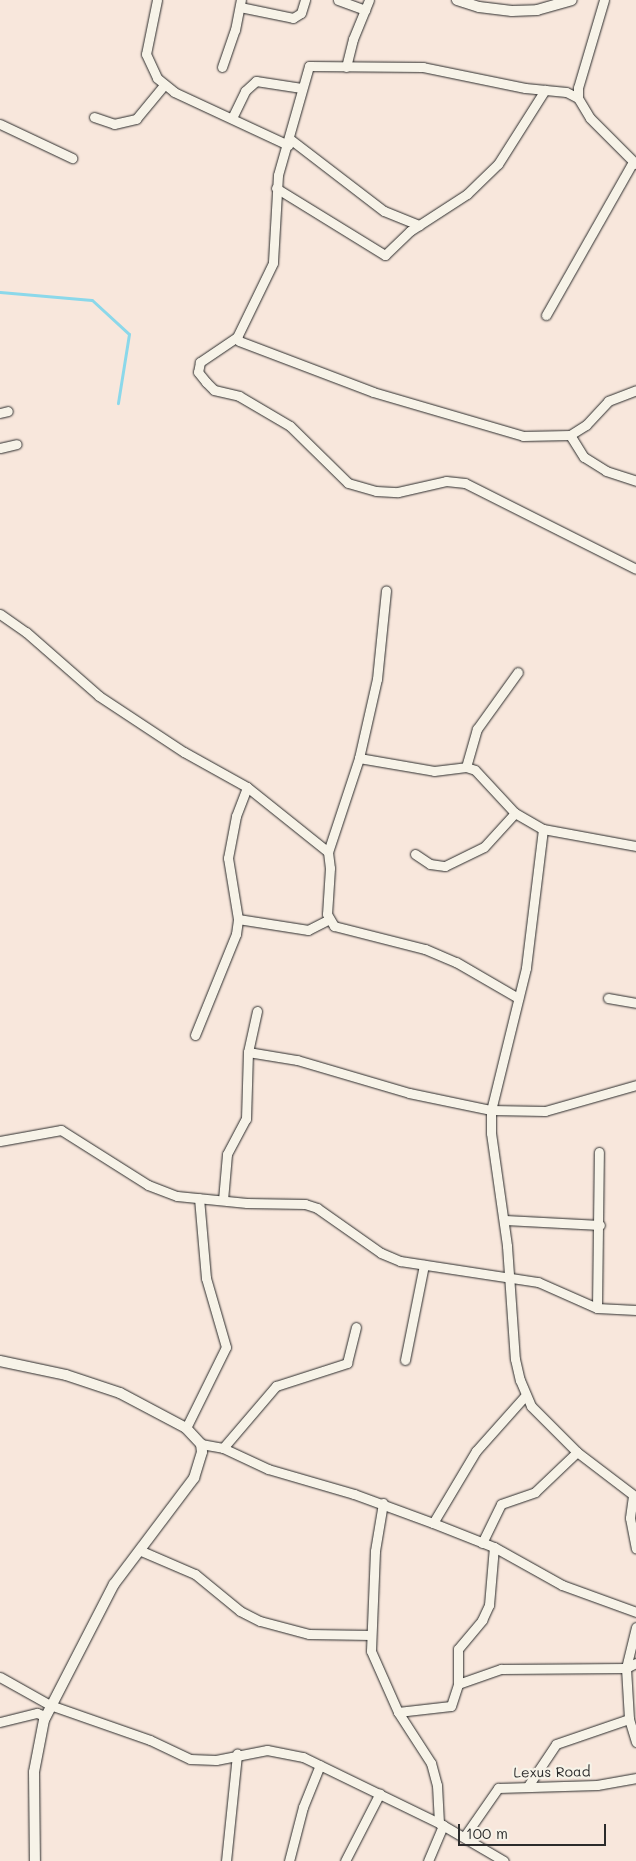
<!DOCTYPE html>
<html>
<head>
<meta charset="utf-8">
<style>
	body { margin:0 }
	#map { position:relative; width:636px; height:1861px; overflow:hidden; background:#f8e7dc; font-family:Mali,sans-serif }
	div>[style] { position:absolute }
	.stream>* { height:3px; margin:-1.5px; padding:0 1.5px; transform-origin:1.5px; border-radius:1.5px; background:#8bd8ea }
	.roads { filter:drop-shadow(0 0 1px #2b2b2b) drop-shadow(0 0 1px #2b2b2b) }
	.minor>* { height:9px; margin:-4.5px; padding:0 4.5px; transform-origin:4.5px; border-radius:4.5px; background:#f7f3e8 }
	.tertiary>* { height:10px; margin:-5px; padding:0 5px; transform-origin:5px; border-radius:5px; background:#f7f3e8 }
	span { translate:-50% -50%; white-space:nowrap; text-align:center; line-height:1.15; -webkit-text-stroke:4.5px #f7f3e8; paint-order:stroke }
	.street-label { font-size:14px; color:#2b2b2b }
	.scale { position:absolute; left:458px; top:1824px; width:148px; height:22px; box-sizing:border-box; border:2px solid #2b2b2b; border-top:0; padding-left:6px; font-size:15px; line-height:18px; white-space:nowrap; color:#2b2b2b; -webkit-text-stroke:4px #f7f3e8; paint-order:stroke }
</style>
</head>
<body>
<div id="map">
	<div class="stream">
		<div style="left:0;top:292px;width:92px;rotate:5deg"></div>
		<div style="left:92px;top:300px;width:50px;rotate:42.6deg"></div>
		<div style="left:129px;top:334px;width:70px;rotate:99.1deg"></div>
	</div>
	<div class="roads">
		<div class="minor">
			<div style="left:157px;top:0;width:55px;rotate:101.5deg"></div>
			<div style="left:146px;top:54px;width:26px;rotate:65deg"></div>
			<div style="left:157px;top:78px;width:22px;rotate:39deg"></div>
			<div style="left:174px;top:92px;width:126px;rotate:24.9deg"></div>
			<div style="left:338px;top:0;width:29px;rotate:20deg"></div>
			<div style="left:604px;top:0;width:92px;rotate:106.5deg"></div>
			<div style="left:578px;top:88px;width:10px;rotate:90deg"></div>
			<div style="left:578px;top:98px;width:23px;rotate:59deg"></div>
			<div style="left:590px;top:118px;width:65px;rotate:45deg"></div>
			<div style="left:240px;top:7px;width:54px;rotate:11.7deg"></div>
			<div style="left:293px;top:18px;width:9px;rotate:-32deg"></div>
			<div style="left:301px;top:13px;width:14px;rotate:-73deg"></div>
			<div style="left:222px;top:67px;width:39px;rotate:-71deg"></div>
			<div style="left:235px;top:30px;width:31px;rotate:-79deg"></div>
			<div style="left:346px;top:67px;width:29px;rotate:-76deg"></div>
			<div style="left:353px;top:39px;width:42px;rotate:-67.7deg"></div>
			<div style="left:578px;top:98px;width:13px;rotate:-153deg"></div>
			<div style="left:566px;top:92px;width:41px;rotate:-174.4deg"></div>
			<div style="left:525px;top:88px;width:104px;rotate:-168.4deg"></div>
			<div style="left:423px;top:67px;width:114px;rotate:-179.5deg"></div>
			<div style="left:309px;top:66px;width:113px;rotate:105.9deg"></div>
			<div style="left:278px;top:175px;width:88px;rotate:93.3deg"></div>
			<div style="left:273px;top:263px;width:82px;rotate:115.9deg"></div>
			<div style="left:237px;top:337px;width:4px;rotate:63deg"></div>
			<div style="left:239px;top:341px;width:143px;rotate:20.8deg"></div>
			<div style="left:373px;top:392px;width:156px;rotate:16.3deg"></div>
			<div style="left:523px;top:436px;width:47px;rotate:-1.2deg"></div>
			<div style="left:570px;top:435px;width:19px;rotate:-32deg"></div>
			<div style="left:586px;top:425px;width:33px;rotate:-47deg"></div>
			<div style="left:608px;top:401px;width:30px;rotate:-21deg"></div>
			<div style="left:94px;top:117px;width:21px;rotate:19deg"></div>
			<div style="left:114px;top:124px;width:23px;rotate:-13deg"></div>
			<div style="left:136px;top:119px;width:44px;rotate:-50.5deg"></div>
			<div style="left:232px;top:118px;width:30px;rotate:-64deg"></div>
			<div style="left:245px;top:91px;width:15px;rotate:-42deg"></div>
			<div style="left:256px;top:81px;width:46px;rotate:8.8deg"></div>
			<div style="left:0;top:124px;width:80px;rotate:25.3deg"></div>
			<div style="left:290px;top:139px;width:118px;rotate:37.5deg"></div>
			<div style="left:384px;top:211px;width:38px;rotate:22deg"></div>
			<div style="left:276px;top:188px;width:128px;rotate:31.6deg"></div>
			<div style="left:385px;top:255px;width:35px;rotate:-44deg"></div>
			<div style="left:410px;top:231px;width:68px;rotate:-33deg"></div>
			<div style="left:467px;top:194px;width:43px;rotate:-44.1deg"></div>
			<div style="left:498px;top:164px;width:88px;rotate:-57.6deg"></div>
			<div style="left:546px;top:315px;width:176px;rotate:-60.4deg"></div>
			<div style="left:237px;top:337px;width:45px;rotate:146deg"></div>
			<div style="left:200px;top:362px;width:10px;rotate:101deg"></div>
			<div style="left:198px;top:372px;width:13px;rotate:51deg"></div>
			<div style="left:206px;top:382px;width:11px;rotate:45deg"></div>
			<div style="left:214px;top:390px;width:26px;rotate:13deg"></div>
			<div style="left:239px;top:396px;width:59px;rotate:30.5deg"></div>
			<div style="left:290px;top:426px;width:81px;rotate:44.5deg"></div>
			<div style="left:348px;top:483px;width:29px;rotate:16deg"></div>
			<div style="left:376px;top:491px;width:22px;rotate:3deg"></div>
			<div style="left:398px;top:492px;width:49px;rotate:-12.9deg"></div>
			<div style="left:446px;top:481px;width:19px;rotate:6deg"></div>
			<div style="left:465px;top:483px;width:191px;rotate:26.7deg"></div>
			<div style="left:0;top:413px;width:8px;rotate:-14deg"></div>
			<div style="left:570px;top:435px;width:26px;rotate:58deg"></div>
			<div style="left:584px;top:457px;width:26px;rotate:32deg"></div>
			<div style="left:606px;top:471px;width:32px;rotate:18deg"></div>
			<div style="left:0;top:448px;width:17px;rotate:-13deg"></div>
			<div style="left:0;top:614px;width:32px;rotate:35deg"></div>
			<div style="left:26px;top:632px;width:97px;rotate:41.2deg"></div>
			<div style="left:99px;top:696px;width:102px;rotate:33.4deg"></div>
			<div style="left:184px;top:752px;width:72px;rotate:29.1deg"></div>
			<div style="left:247px;top:787px;width:104px;rotate:38.7deg"></div>
			<div style="left:328px;top:852px;width:16px;rotate:83deg"></div>
			<div style="left:330px;top:868px;width:46px;rotate:93.7deg"></div>
			<div style="left:327px;top:914px;width:14px;rotate:60deg"></div>
			<div style="left:334px;top:926px;width:94px;rotate:14.2deg"></div>
			<div style="left:425px;top:949px;width:34px;rotate:23deg"></div>
			<div style="left:456px;top:962px;width:72px;rotate:30.1deg"></div>
			<div style="left:359px;top:758px;width:76px;rotate:9.8deg"></div>
			<div style="left:434px;top:771px;width:32px;rotate:-7deg"></div>
			<div style="left:466px;top:767px;width:9px;rotate:18deg"></div>
			<div style="left:475px;top:770px;width:59px;rotate:47.1deg"></div>
			<div style="left:515px;top:813px;width:32px;rotate:30deg"></div>
			<div style="left:543px;top:829px;width:95px;rotate:10.4deg"></div>
			<div style="left:466px;top:767px;width:40px;rotate:-74deg"></div>
			<div style="left:477px;top:729px;width:70px;rotate:-54.3deg"></div>
			<div style="left:543px;top:829px;width:140px;rotate:97deg"></div>
			<div style="left:526px;top:968px;width:146px;rotate:103.8deg"></div>
			<div style="left:491px;top:1110px;width:23px;rotate:90deg"></div>
			<div style="left:491px;top:1133px;width:114px;rotate:81.9deg"></div>
			<div style="left:507px;top:1246px;width:113px;rotate:86deg"></div>
			<div style="left:515px;top:1359px;width:22px;rotate:77deg"></div>
			<div style="left:520px;top:1380px;width:28px;rotate:67deg"></div>
			<div style="left:531px;top:1406px;width:65px;rotate:45deg"></div>
			<div style="left:577px;top:1452px;width:74px;rotate:37.3deg"></div>
			<div style="left:328px;top:852px;width:99px;rotate:-71.7deg"></div>
			<div style="left:359px;top:758px;width:81px;rotate:-77.2deg"></div>
			<div style="left:377px;top:679px;width:89px;rotate:-84.2deg"></div>
			<div style="left:415px;top:854px;width:18px;rotate:34deg"></div>
			<div style="left:430px;top:864px;width:15px;rotate:8deg"></div>
			<div style="left:445px;top:866px;width:43px;rotate:-26deg"></div>
			<div style="left:484px;top:847px;width:46px;rotate:-47.6deg"></div>
			<div style="left:238px;top:919px;width:71px;rotate:8.9deg"></div>
			<div style="left:308px;top:930px;width:22px;rotate:-27deg"></div>
			<div style="left:608px;top:998px;width:28px;rotate:10deg"></div>
			<div style="left:195px;top:1035px;width:109px;rotate:-67.9deg"></div>
			<div style="left:236px;top:934px;width:15px;rotate:-82deg"></div>
			<div style="left:238px;top:919px;width:62px;rotate:-99.3deg"></div>
			<div style="left:228px;top:858px;width:43px;rotate:-79.2deg"></div>
			<div style="left:236px;top:816px;width:31px;rotate:-69deg"></div>
			<div style="left:248px;top:1052px;width:50px;rotate:9.3deg"></div>
			<div style="left:297px;top:1060px;width:117px;rotate:16.4deg"></div>
			<div style="left:409px;top:1093px;width:84px;rotate:11.7deg"></div>
			<div style="left:491px;top:1110px;width:54px;rotate:1.1deg"></div>
			<div style="left:545px;top:1111px;width:95px;rotate:-15.9deg"></div>
			<div style="left:0;top:1141px;width:62px;rotate:-10.2deg"></div>
			<div style="left:61px;top:1130px;width:103px;rotate:32.3deg"></div>
			<div style="left:148px;top:1185px;width:31px;rotate:21deg"></div>
			<div style="left:177px;top:1196px;width:70px;rotate:5.7deg"></div>
			<div style="left:247px;top:1203px;width:58px;rotate:1deg"></div>
			<div style="left:305px;top:1204px;width:13px;rotate:18deg"></div>
			<div style="left:317px;top:1208px;width:78px;rotate:35.1deg"></div>
			<div style="left:381px;top:1253px;width:21px;rotate:23deg"></div>
			<div style="left:400px;top:1261px;width:140px;rotate:8.7deg"></div>
			<div style="left:538px;top:1282px;width:64px;rotate:23.8deg"></div>
			<div style="left:597px;top:1308px;width:39px;rotate:3deg"></div>
			<div style="left:223px;top:1200px;width:46px;rotate:-85deg"></div>
			<div style="left:227px;top:1154px;width:40px;rotate:-62deg"></div>
			<div style="left:246px;top:1119px;width:67px;rotate:-88.3deg"></div>
			<div style="left:248px;top:1052px;width:42px;rotate:-77.6deg"></div>
			<div style="left:505px;top:1220px;width:95px;rotate:3deg"></div>
			<div style="left:597px;top:1308px;width:156px;rotate:-89.3deg"></div>
			<div style="left:405px;top:1360px;width:97px;rotate:-78.7deg"></div>
			<div style="left:186px;top:1428px;width:90px;rotate:-63.7deg"></div>
			<div style="left:226px;top:1347px;width:72px;rotate:-106.2deg"></div>
			<div style="left:206px;top:1278px;width:80px;rotate:-95deg"></div>
			<div style="left:201px;top:1444px;width:22px;rotate:10deg"></div>
			<div style="left:223px;top:1448px;width:50px;rotate:25deg"></div>
			<div style="left:268px;top:1469px;width:90px;rotate:16.2deg"></div>
			<div style="left:354px;top:1494px;width:84px;rotate:20.2deg"></div>
			<div style="left:433px;top:1523px;width:66px;rotate:21.5deg"></div>
			<div style="left:494px;top:1547px;width:78px;rotate:29.2deg"></div>
			<div style="left:562px;top:1585px;width:79px;rotate:20deg"></div>
			<div style="left:223px;top:1448px;width:82px;rotate:-49.5deg"></div>
			<div style="left:276px;top:1386px;width:75px;rotate:-17.9deg"></div>
			<div style="left:347px;top:1363px;width:37px;rotate:-76deg"></div>
			<div style="left:633px;top:1496px;width:22px;rotate:98deg"></div>
			<div style="left:630px;top:1518px;width:31px;rotate:79deg"></div>
			<div style="left:383px;top:1503px;width:49px;rotate:99.5deg"></div>
			<div style="left:375px;top:1551px;width:100px;rotate:92.3deg"></div>
			<div style="left:371px;top:1651px;width:67px;rotate:66.1deg"></div>
			<div style="left:398px;top:1712px;width:61px;rotate:57.1deg"></div>
			<div style="left:431px;top:1763px;width:23px;rotate:75deg"></div>
			<div style="left:437px;top:1785px;width:38px;rotate:87deg"></div>
			<div style="left:433px;top:1523px;width:84px;rotate:-59.2deg"></div>
			<div style="left:476px;top:1451px;width:74px;rotate:-48.3deg"></div>
			<div style="left:482px;top:1543px;width:43px;rotate:-64deg"></div>
			<div style="left:501px;top:1504px;width:36px;rotate:-19deg"></div>
			<div style="left:535px;top:1492px;width:58px;rotate:-43.6deg"></div>
			<div style="left:139px;top:1550px;width:61px;rotate:23.2deg"></div>
			<div style="left:195px;top:1574px;width:58px;rotate:39.4deg"></div>
			<div style="left:240px;top:1611px;width:22px;rotate:27deg"></div>
			<div style="left:260px;top:1621px;width:51px;rotate:14.9deg"></div>
			<div style="left:309px;top:1634px;width:62px;rotate:0.9deg"></div>
			<div style="left:636px;top:1627px;width:42px;rotate:103.7deg"></div>
			<div style="left:626px;top:1668px;width:51px;rotate:86.6deg"></div>
			<div style="left:629px;top:1719px;width:24px;rotate:73deg"></div>
			<div style="left:0;top:1677px;width:57px;rotate:29.2deg"></div>
			<div style="left:50px;top:1705px;width:106px;rotate:19.3deg"></div>
			<div style="left:150px;top:1740px;width:44px;rotate:25.4deg"></div>
			<div style="left:190px;top:1759px;width:26px;rotate:2deg"></div>
			<div style="left:216px;top:1760px;width:52px;rotate:-11.1deg"></div>
			<div style="left:267px;top:1750px;width:37px;rotate:11deg"></div>
			<div style="left:303px;top:1757px;width:151px;rotate:25.9deg"></div>
			<div style="left:439px;top:1823px;width:75px;rotate:30.3deg"></div>
			<div style="left:458px;top:1684px;width:35px;rotate:-90deg"></div>
			<div style="left:458px;top:1649px;width:38px;rotate:-50deg"></div>
			<div style="left:482px;top:1620px;width:17px;rotate:-65deg"></div>
			<div style="left:489px;top:1605px;width:58px;rotate:-85.1deg"></div>
			<div style="left:398px;top:1712px;width:53px;rotate:-6.5deg"></div>
			<div style="left:451px;top:1706px;width:23px;rotate:-72deg"></div>
			<div style="left:458px;top:1684px;width:46px;rotate:-19.2deg"></div>
			<div style="left:501px;top:1669px;width:125px;rotate:-0.5deg"></div>
			<div style="left:626px;top:1668px;width:11px;rotate:-27deg"></div>
			<div style="left:0;top:1722px;width:38px;rotate:-14deg"></div>
			<div style="left:37px;top:1713px;width:9px;rotate:21deg"></div>
			<div style="left:528px;top:1786px;width:50px;rotate:-56.3deg"></div>
			<div style="left:556px;top:1744px;width:77px;rotate:-18.9deg"></div>
			<div style="left:464px;top:1837px;width:60px;rotate:-55.2deg"></div>
			<div style="left:498px;top:1788px;width:99px;rotate:-1.7deg"></div>
			<div style="left:597px;top:1785px;width:40px;rotate:-10deg"></div>
			<div style="left:226px;top:1861px;width:108px;rotate:-84.1deg"></div>
			<div style="left:289px;top:1861px;width:56px;rotate:-75.5deg"></div>
			<div style="left:303px;top:1807px;width:45px;rotate:-68deg"></div>
			<div style="left:345px;top:1861px;width:76px;rotate:-62.8deg"></div>
			<div style="left:428px;top:1861px;width:39px;rotate:-67deg"></div>
		</div>
		<div class="tertiary">
			<div style="left:457px;top:0;width:23px;rotate:18deg"></div>
			<div style="left:479px;top:7px;width:33px;rotate:7deg"></div>
			<div style="left:512px;top:11px;width:25px;rotate:-2deg"></div>
			<div style="left:537px;top:10px;width:36px;rotate:-16deg"></div>
			<div style="left:0;top:1361px;width:67px;rotate:12deg"></div>
			<div style="left:66px;top:1375px;width:57px;rotate:18.4deg"></div>
			<div style="left:120px;top:1393px;width:75px;rotate:27.9deg"></div>
			<div style="left:186px;top:1428px;width:22px;rotate:47deg"></div>
			<div style="left:201px;top:1444px;width:8px;rotate:83deg"></div>
			<div style="left:202px;top:1452px;width:27px;rotate:107deg"></div>
			<div style="left:194px;top:1478px;width:133px;rotate:127deg"></div>
			<div style="left:114px;top:1584px;width:153px;rotate:117.2deg"></div>
			<div style="left:44px;top:1720px;width:53px;rotate:100.9deg"></div>
			<div style="left:34px;top:1772px;width:89px;rotate:89.4deg"></div>
		</div>
	</div>
	<div class="street-label">
		<span style="left:552px;top:1772px;rotate:-1deg">Lexus Road</span>
	</div>
	<div class="scale">100 m</div>
</div>
</body>
</html>
